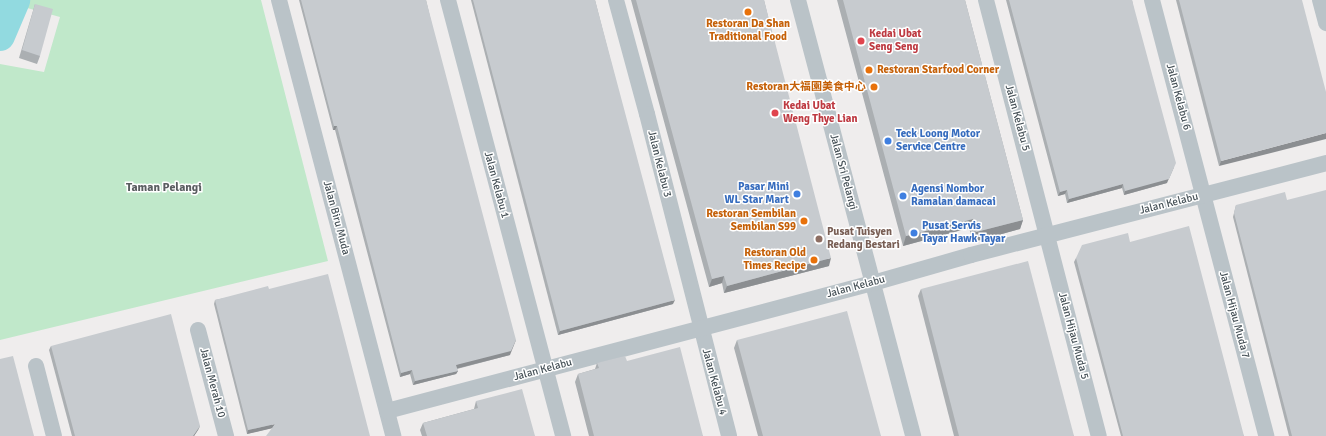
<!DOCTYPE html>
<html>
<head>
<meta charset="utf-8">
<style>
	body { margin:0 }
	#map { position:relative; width:1326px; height:436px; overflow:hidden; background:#efeded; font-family:Signika,"Noto Sans SC",sans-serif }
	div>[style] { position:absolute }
	.green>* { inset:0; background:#c0e8ca }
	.river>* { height:30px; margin:-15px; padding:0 15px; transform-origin:15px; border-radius:15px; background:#92dae0 }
	.minor>* { height:16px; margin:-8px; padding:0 8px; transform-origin:8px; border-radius:8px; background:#bac3c8 }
	.wall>* { inset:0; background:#abafb2 }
	.shaded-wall>* { inset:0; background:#8b8e91 }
	.building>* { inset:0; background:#c7cbcf }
	.dots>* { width:11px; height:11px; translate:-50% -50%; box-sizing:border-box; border:2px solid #fff; border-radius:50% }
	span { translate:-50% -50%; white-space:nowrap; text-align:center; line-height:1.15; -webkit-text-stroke:3px #fff; paint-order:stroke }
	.food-label { font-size:11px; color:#c56008; font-weight:700 }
	.left { translate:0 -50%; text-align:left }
	.right { translate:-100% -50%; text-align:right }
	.health-label { font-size:11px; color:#be3a42; font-weight:700 }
	.street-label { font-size:11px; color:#475258 }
	.shop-label { font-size:11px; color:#366cbe; font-weight:700 }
	.education-label { font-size:11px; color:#785e54; font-weight:700 }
	.neighbourhood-label { font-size:12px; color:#5a5e61; font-weight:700 }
</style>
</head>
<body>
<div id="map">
	<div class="green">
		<div style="clip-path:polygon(23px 0,261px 0,328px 261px,0 340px,0 64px,44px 72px,60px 17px,20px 6px)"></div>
	</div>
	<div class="river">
		<div style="left:0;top:36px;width:39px;rotate:-67deg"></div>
	</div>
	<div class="minor">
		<div style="left:279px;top:0;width:451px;rotate:75.3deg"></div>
		<div style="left:448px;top:0;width:451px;rotate:75.2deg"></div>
		<div style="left:616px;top:0;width:118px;rotate:74.8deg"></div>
		<div style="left:647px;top:114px;width:332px;rotate:75.7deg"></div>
		<div style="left:798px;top:0;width:451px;rotate:75.2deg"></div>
		<div style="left:986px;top:0;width:450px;rotate:75.5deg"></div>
		<div style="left:1152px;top:0;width:451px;rotate:75.3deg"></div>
		<div style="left:1320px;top:0;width:24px;rotate:75deg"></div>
		<div style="left:198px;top:330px;width:110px;rotate:75.2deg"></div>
		<div style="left:36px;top:366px;width:72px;rotate:75.6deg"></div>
		<div style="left:387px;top:411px;width:503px;rotate:-14.76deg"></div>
		<div style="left:873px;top:283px;width:102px;rotate:-15.9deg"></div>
		<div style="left:971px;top:255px;width:367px;rotate:-14.5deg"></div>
	</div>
	<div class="wall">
		<div style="clip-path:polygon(299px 0,426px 0,510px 355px,457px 369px,458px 371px,456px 374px,413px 385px,410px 374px,400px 377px,335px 130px,333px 130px)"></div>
		<div style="clip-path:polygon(471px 0,595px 0,673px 304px,558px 335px)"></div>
		<div style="clip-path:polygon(631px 0,764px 0,829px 266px,724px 293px,722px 283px,709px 287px)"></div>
		<div style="clip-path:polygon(837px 0,965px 0,1023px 220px,1020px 229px,973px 242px,969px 228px,903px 246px)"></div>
		<div style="clip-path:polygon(1006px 0,1132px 0,1167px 183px,1124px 195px,1122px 188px,1067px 203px,1065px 194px,1058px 196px)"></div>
		<div style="clip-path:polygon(1176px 0,1302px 0,1219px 166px)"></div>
		<div style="clip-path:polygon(35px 4px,40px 56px,37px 64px,19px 58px)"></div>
		<div style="clip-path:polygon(1236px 205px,1326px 436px,1289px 436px,1233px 217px)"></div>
		<div style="clip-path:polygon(1130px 242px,1244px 436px,1121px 436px,1074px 262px,1076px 258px)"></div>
		<div style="clip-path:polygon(269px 289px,272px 428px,247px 434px,214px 304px,215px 300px)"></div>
		<div style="clip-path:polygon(921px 289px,1074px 436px,954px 436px,918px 296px)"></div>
		<div style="clip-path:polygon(737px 340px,881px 436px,758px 436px,734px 348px)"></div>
		<div style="clip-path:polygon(51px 346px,200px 426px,198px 430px,194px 436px,72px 436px,49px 350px)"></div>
		<div style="clip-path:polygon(627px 361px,703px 436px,589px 436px,575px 382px,578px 374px,595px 369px,597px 363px)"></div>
		<div style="clip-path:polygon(476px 401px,535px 436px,422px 436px,420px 430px,423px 423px,474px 409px)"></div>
	</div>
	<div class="shaded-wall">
		<div style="clip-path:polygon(334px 126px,337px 126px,335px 130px,333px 130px)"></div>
		<div style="clip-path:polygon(1326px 133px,1326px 139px,1219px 166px,1221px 161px)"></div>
		<div style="clip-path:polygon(1174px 167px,1167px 183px,1124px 195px,1125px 191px)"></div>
		<div style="clip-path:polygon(1123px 184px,1122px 188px,1067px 203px,1069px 199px)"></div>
		<div style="clip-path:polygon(1067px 190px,1065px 194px,1058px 196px,1060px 192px)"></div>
		<div style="clip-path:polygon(973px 219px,969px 228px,903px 246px,906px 236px)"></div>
		<div style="clip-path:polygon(1023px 220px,1020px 229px,973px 242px,976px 232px)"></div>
		<div style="clip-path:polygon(831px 258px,829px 266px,724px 293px,727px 286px)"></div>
		<div style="clip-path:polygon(724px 276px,722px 283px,709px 287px,712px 279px)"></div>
		<div style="clip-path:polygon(675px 300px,673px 304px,558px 335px,560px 331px)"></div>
		<div style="clip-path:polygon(516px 340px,510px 355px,455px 369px,456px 365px)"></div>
		<div style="clip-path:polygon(412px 370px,410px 374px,400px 377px,401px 373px)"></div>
		<div style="clip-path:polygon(458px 371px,456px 374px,413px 385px,415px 381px)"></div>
		<div style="clip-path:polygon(275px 424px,273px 428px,247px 434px,248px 430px)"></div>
		<div style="clip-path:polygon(200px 426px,198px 430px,194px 436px,193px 436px)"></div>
	</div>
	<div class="building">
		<div style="clip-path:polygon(301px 0,426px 0,516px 340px,511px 351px,456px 365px,458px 371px,415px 381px,412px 370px,401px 373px,337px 126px,334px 126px)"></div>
		<div style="clip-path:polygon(473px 0,595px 0,675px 300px,560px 331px)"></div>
		<div style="clip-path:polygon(636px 0,764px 0,831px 258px,727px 286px,724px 276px,712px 279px)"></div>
		<div style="clip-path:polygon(843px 0,965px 0,1023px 220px,976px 232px,973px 219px,906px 236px)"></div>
		<div style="clip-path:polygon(1009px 0,1132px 0,1176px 163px,1169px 179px,1125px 191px,1123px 184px,1069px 199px,1067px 190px,1060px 192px)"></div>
		<div style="clip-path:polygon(1179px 0,1302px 0,1326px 92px,1326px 133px,1221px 161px)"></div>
		<div style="clip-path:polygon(35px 4px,53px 9px,40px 56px,22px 50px)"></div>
		<div style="clip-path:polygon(1326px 190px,1326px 436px,1292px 436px,1234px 213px,1236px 205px,1285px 192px,1287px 200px)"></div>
		<div style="clip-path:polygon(1189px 226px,1244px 436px,1123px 436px,1076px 258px,1082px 245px,1128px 233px,1130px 242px)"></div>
		<div style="clip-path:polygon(1028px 261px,1074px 436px,959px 436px,921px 289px)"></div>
		<div style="clip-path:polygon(328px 274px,370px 436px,266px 436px,275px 424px,248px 430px,215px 300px,268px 286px,269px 289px)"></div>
		<div style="clip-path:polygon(847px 311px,881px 436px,763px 436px,737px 340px)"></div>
		<div style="clip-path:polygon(171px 314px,200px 426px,193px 436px,75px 436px,51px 346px)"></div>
		<div style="clip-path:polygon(680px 347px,703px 436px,594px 436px,578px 374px,599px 368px,597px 363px,625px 356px,627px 361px)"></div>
		<div style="clip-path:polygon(13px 356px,34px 436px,0 436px,0 359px)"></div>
		<div style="clip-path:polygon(522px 389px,535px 436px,427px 436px,423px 423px,478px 408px,476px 401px)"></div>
	</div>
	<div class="dots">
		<div style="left:748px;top:12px;background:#e8710a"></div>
		<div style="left:861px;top:41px;background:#e0444e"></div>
		<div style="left:869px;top:70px;background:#e8710a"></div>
		<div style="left:874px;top:87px;background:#e8710a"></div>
		<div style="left:775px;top:113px;background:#e0444e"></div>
		<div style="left:888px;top:141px;background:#3f7fe0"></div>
		<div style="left:797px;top:194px;background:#3f7fe0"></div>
		<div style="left:903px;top:196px;background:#3f7fe0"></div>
		<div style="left:804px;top:221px;background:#e8710a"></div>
		<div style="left:914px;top:233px;background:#3f7fe0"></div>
		<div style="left:819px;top:239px;background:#8d6e63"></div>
		<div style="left:814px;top:260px;background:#e8710a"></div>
	</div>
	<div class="food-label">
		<span style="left:748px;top:31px">Restoran Da Shan<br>Traditional Food</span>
		<span class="left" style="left:877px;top:70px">Restoran Starfood Corner</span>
		<span class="right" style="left:866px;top:87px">Restoran大福園美食中心</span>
		<span class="right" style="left:796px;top:221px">Restoran Sembilan<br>Sembilan S99</span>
		<span class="right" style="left:806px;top:260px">Restoran Old<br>Times Recipe</span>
	</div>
	<div class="health-label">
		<span class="left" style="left:869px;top:41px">Kedai Ubat<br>Seng Seng</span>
		<span class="left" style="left:783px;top:113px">Kedai Ubat<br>Weng Thye Lian</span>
	</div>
	<div class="street-label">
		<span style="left:1178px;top:97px;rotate:75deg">Jalan Kelabu 6</span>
		<span style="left:1017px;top:118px;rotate:75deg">Jalan Kelabu 5</span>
		<span style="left:659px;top:164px;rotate:76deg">Jalan Kelabu 3</span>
		<span style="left:843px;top:172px;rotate:75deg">Jalan Sri Pelangi</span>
		<span style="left:496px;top:185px;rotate:75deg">Jalan Kelabu 1</span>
		<span style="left:1169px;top:204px;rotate:-14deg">Jalan Kelabu</span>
		<span style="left:336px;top:218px;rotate:75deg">Jalan Biru Muda</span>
		<span style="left:856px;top:287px;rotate:-15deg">Jalan Kelabu</span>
		<span style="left:1234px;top:315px;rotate:75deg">Jalan Hijau Muda 7</span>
		<span style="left:1073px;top:336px;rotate:75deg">Jalan Hijau Muda 5</span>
		<span style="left:543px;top:370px;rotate:-15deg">Jalan Kelabu</span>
		<span style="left:714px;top:382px;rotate:75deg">Jalan Kelabu 4</span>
		<span style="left:212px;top:383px;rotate:75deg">Jalan Merah 10</span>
	</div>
	<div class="shop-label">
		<span class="left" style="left:896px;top:141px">Teck Loong Motor<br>Service Centre</span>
		<span class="right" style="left:789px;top:194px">Pasar Mini<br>WL Star Mart</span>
		<span class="left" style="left:911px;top:196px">Agensi Nombor<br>Ramalan damacai</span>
		<span class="left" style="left:922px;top:233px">Pusat Servis<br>Tayar Hawk Tayar</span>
	</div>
	<div class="education-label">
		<span class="left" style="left:827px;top:239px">Pusat Tuisyen<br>Redang Bestari</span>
	</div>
	<div class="neighbourhood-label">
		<span style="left:164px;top:188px">Taman Pelangi</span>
	</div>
</div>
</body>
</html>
